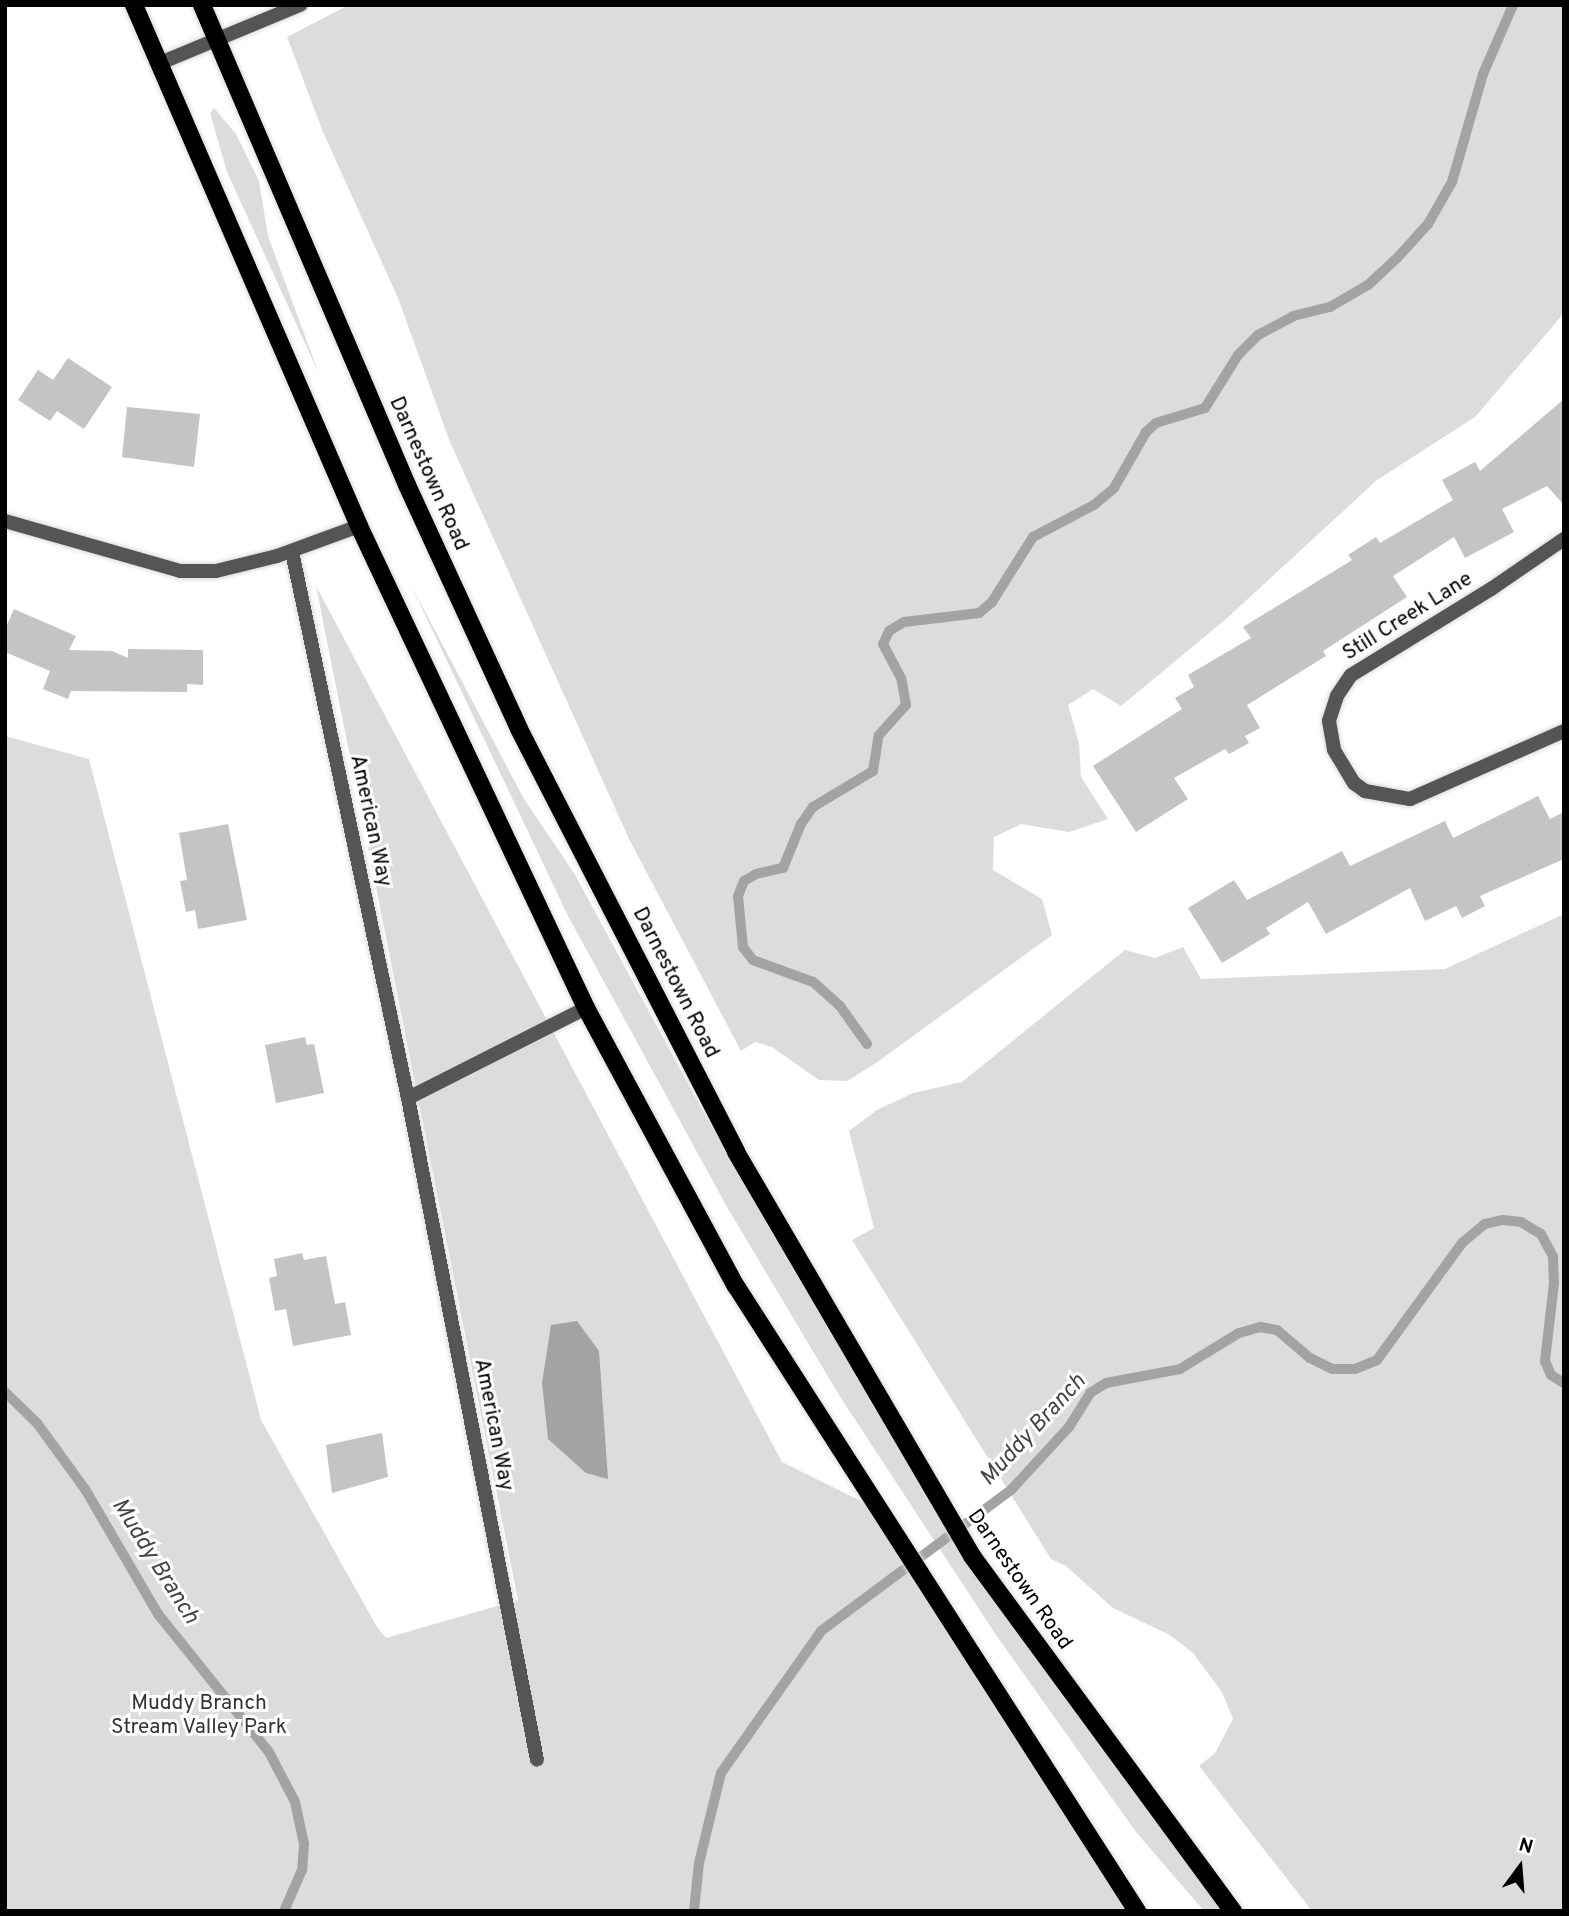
<!DOCTYPE html>
<html>
<head>
<meta charset="utf-8">
<style>
	body { margin:0 }
	#map { position:relative; width:1569px; height:1916px; overflow:hidden; background:#fff; font-family:Overpass,sans-serif }
	div>[style] { position:absolute }
	.green>* { inset:0; background:#dcdcdc }
	.water>* { inset:0; background:#a3a3a3 }
	.stream>* { height:10px; margin:-5px; padding:0 5px; transform-origin:5px; border-radius:5px; background:#a3a3a3 }
	.building>* { inset:0; background:#c4c4c4 }
	.roads { filter:drop-shadow(0 0 2px #dbdbdb) drop-shadow(0 0 2px #dbdbdb) }
	.minor>* { height:14px; margin:-7px; padding:0 7px; transform-origin:7px; border-radius:7px; background:#555 }
	.primary>* { height:18px; margin:-9px; padding:0 9px; transform-origin:9px; border-radius:9px; background:#000 }
	span { translate:-50% -50%; white-space:nowrap; text-align:center; line-height:1.15; -webkit-text-stroke:6px #fff; paint-order:stroke }
	.street-label { font-size:21px; color:#000 }
	.park-label { font-size:21px; color:#333 }
	.water-label { font-size:23px; color:#444; font-style:italic }
	.frame { position:absolute; inset:0; border:7px solid #000; pointer-events:none }
	.north { position:absolute; left:1485px; top:1832px; width:70px; height:70px; -webkit-text-stroke:5px #fff; paint-order:stroke; rotate:16deg; font-size:19px; font-weight:700; line-height:28px; text-align:center; color:#000 }
	.north::after { content:''; display:block; margin:auto; width:24px; height:32px; background:#000; clip-path:polygon(50% 0,100% 100%,50% 72%,0 100%) }
</style>
</head>
<body>
<div id="map">
	<div class="green">
		<div style="clip-path:polygon(349px 5px,1564px 5px,1564px 313px,1475px 417px,1377px 480px,1226px 619px,1121px 706px,1093px 689px,1068px 705px,1079px 743px,1081px 777px,1108px 819px,1069px 832px,1021px 824px,994px 837px,993px 870px,1042px 899px,1052px 935px,876px 1063px,847px 1081px,819px 1080px,772px 1047px,755px 1042px,741px 1051px,629px 839px,450px 442px,398px 298px,323px 132px,287px 37px)"></div>
		<div style="clip-path:polygon(214px 108px,236px 134px,259px 181px,268px 236px,319px 374px,227px 172px,210px 113px)"></div>
		<div style="clip-path:polygon(410px 583px,524px 799px,574px 873px,706px 1117px,842px 1350px,900px 1443px,1228px 1911px,1204px 1911px,1136px 1832px,996px 1635px,839px 1395px,727px 1207px,568px 916px)"></div>
		<div style="clip-path:polygon(316px 586px,782px 1462px,877px 1509px,1137px 1911px,5px 1911px,5px 736px,89px 759px,261px 1420px,377px 1627px,386px 1638px,518px 1600px)"></div>
		<div style="clip-path:polygon(1564px 914px,1564px 1911px,1312px 1911px,1199px 1766px,1215px 1753px,1233px 1719px,1222px 1692px,1193px 1653px,1170px 1635px,1113px 1608px,1066px 1566px,1051px 1559px,852px 1240px,874px 1228px,849px 1131px,877px 1110px,913px 1093px,962px 1082px,1125px 950px,1155px 958px,1183px 947px,1201px 979px,1445px 969px)"></div>
	</div>
	<div class="water">
		<div style="clip-path:polygon(577px 1321px,599px 1351px,608px 1479px,586px 1473px,548px 1439px,542px 1383px,551px 1325px)"></div>
	</div>
	<div class="stream">
		<div style="left:867px;top:1044px;width:47px;rotate:-125.4deg"></div>
		<div style="left:840px;top:1006px;width:36px;rotate:-138deg"></div>
		<div style="left:813px;top:982px;width:64px;rotate:-159.9deg"></div>
		<div style="left:753px;top:960px;width:16px;rotate:-128deg"></div>
		<div style="left:743px;top:947px;width:51px;rotate:-95.6deg"></div>
		<div style="left:738px;top:896px;width:16px;rotate:-68deg"></div>
		<div style="left:744px;top:881px;width:14px;rotate:-30deg"></div>
		<div style="left:756px;top:874px;width:28px;rotate:-13deg"></div>
		<div style="left:783px;top:868px;width:48px;rotate:-67.8deg"></div>
		<div style="left:801px;top:824px;width:21px;rotate:-55deg"></div>
		<div style="left:813px;top:807px;width:70px;rotate:-31deg"></div>
		<div style="left:873px;top:771px;width:36px;rotate:-81deg"></div>
		<div style="left:879px;top:735px;width:40px;rotate:-48deg"></div>
		<div style="left:906px;top:705px;width:27px;rotate:-100deg"></div>
		<div style="left:901px;top:678px;width:38px;rotate:-118deg"></div>
		<div style="left:883px;top:644px;width:14px;rotate:-65deg"></div>
		<div style="left:889px;top:631px;width:17px;rotate:-31deg"></div>
		<div style="left:904px;top:622px;width:76px;rotate:-6.8deg"></div>
		<div style="left:979px;top:613px;width:17px;rotate:-40deg"></div>
		<div style="left:992px;top:602px;width:77px;rotate:-57.8deg"></div>
		<div style="left:1033px;top:537px;width:69px;rotate:-27.7deg"></div>
		<div style="left:1094px;top:505px;width:26px;rotate:-40deg"></div>
		<div style="left:1114px;top:488px;width:64px;rotate:-60.3deg"></div>
		<div style="left:1146px;top:432px;width:13px;rotate:-42deg"></div>
		<div style="left:1156px;top:423px;width:51px;rotate:-17deg"></div>
		<div style="left:1205px;top:408px;width:62px;rotate:-58.1deg"></div>
		<div style="left:1238px;top:355px;width:28px;rotate:-45deg"></div>
		<div style="left:1258px;top:335px;width:40px;rotate:-28deg"></div>
		<div style="left:1293px;top:316px;width:38px;rotate:-14deg"></div>
		<div style="left:1330px;top:307px;width:44px;rotate:-30.1deg"></div>
		<div style="left:1368px;top:285px;width:41px;rotate:-43deg"></div>
		<div style="left:1398px;top:257px;width:45px;rotate:-47.7deg"></div>
		<div style="left:1428px;top:224px;width:48px;rotate:-60.3deg"></div>
		<div style="left:1452px;top:182px;width:112px;rotate:-74deg"></div>
		<div style="left:1483px;top:74px;width:75px;rotate:-66.5deg"></div>
		<div style="left:5px;top:1392px;width:45px;rotate:44.1deg"></div>
		<div style="left:37px;top:1423px;width:82px;rotate:54deg"></div>
		<div style="left:85px;top:1489px;width:145px;rotate:59.7deg"></div>
		<div style="left:158px;top:1614px;width:177px;rotate:51.2deg"></div>
		<div style="left:269px;top:1752px;width:56px;rotate:62.5deg"></div>
		<div style="left:295px;top:1802px;width:43px;rotate:77.9deg"></div>
		<div style="left:304px;top:1844px;width:26px;rotate:94deg"></div>
		<div style="left:302px;top:1870px;width:45px;rotate:113.7deg"></div>
		<div style="left:694px;top:1911px;width:48px;rotate:-84.1deg"></div>
		<div style="left:699px;top:1863px;width:93px;rotate:-76.3deg"></div>
		<div style="left:721px;top:1773px;width:174px;rotate:-54.8deg"></div>
		<div style="left:821px;top:1631px;width:237px;rotate:-36.6deg"></div>
		<div style="left:1011px;top:1490px;width:86px;rotate:-47.4deg"></div>
		<div style="left:1069px;top:1427px;width:40px;rotate:-58deg"></div>
		<div style="left:1090px;top:1393px;width:19px;rotate:-32deg"></div>
		<div style="left:1106px;top:1383px;width:75px;rotate:-10.7deg"></div>
		<div style="left:1180px;top:1369px;width:69px;rotate:-31.4deg"></div>
		<div style="left:1239px;top:1333px;width:22px;rotate:-16deg"></div>
		<div style="left:1260px;top:1327px;width:17px;rotate:10deg"></div>
		<div style="left:1277px;top:1330px;width:43px;rotate:40.3deg"></div>
		<div style="left:1310px;top:1358px;width:25px;rotate:26deg"></div>
		<div style="left:1333px;top:1369px;width:22px"></div>
		<div style="left:1355px;top:1369px;width:24px;rotate:-22deg"></div>
		<div style="left:1377px;top:1360px;width:145px;rotate:-54deg"></div>
		<div style="left:1462px;top:1243px;width:30px;rotate:-40deg"></div>
		<div style="left:1485px;top:1224px;width:18px;rotate:-13deg"></div>
		<div style="left:1503px;top:1220px;width:18px;rotate:6deg"></div>
		<div style="left:1521px;top:1222px;width:23px;rotate:31deg"></div>
		<div style="left:1541px;top:1234px;width:26px;rotate:62deg"></div>
		<div style="left:1553px;top:1257px;width:26px;rotate:88deg"></div>
		<div style="left:1554px;top:1283px;width:79px;rotate:96.6deg"></div>
		<div style="left:1545px;top:1361px;width:15px;rotate:67deg"></div>
		<div style="left:1551px;top:1375px;width:15px;rotate:32deg"></div>
	</div>
	<div class="building">
		<div style="clip-path:polygon(68px 358px,112px 387px,84px 429px,57px 411px,50px 421px,18px 400px,38px 370px,53px 380px)"></div>
		<div style="clip-path:polygon(1564px 399px,1564px 505px,1547px 486px,1502px 509px,1514px 532px,1465px 558px,1454px 537px,1393px 576px,1407px 597px,1323px 651px,1326px 656px,1247px 705px,1260px 728px,1245px 736px,1249px 743px,1229px 754px,1225px 749px,1174px 778px,1188px 799px,1136px 832px,1093px 766px,1182px 709px,1175px 698px,1194px 687px,1188px 675px,1251px 638px,1243px 627px,1352px 560px,1348px 555px,1376px 537px,1380px 543px,1453px 500px,1442px 480px,1475px 462px,1480px 471px)"></div>
		<div style="clip-path:polygon(127px 407px,200px 414px,194px 467px,122px 457px)"></div>
		<div style="clip-path:polygon(14px 609px,76px 636px,69px 650px,112px 651px,128px 658px,128px 649px,203px 650px,203px 685px,187px 684px,187px 692px,71px 691px,68px 699px,43px 689px,50px 671px,5px 652px,5px 629px)"></div>
		<div style="clip-path:polygon(1538px 796px,1550px 819px,1564px 812px,1564px 859px,1480px 896px,1485px 906px,1462px 918px,1456px 906px,1425px 921px,1410px 888px,1326px 934px,1308px 902px,1266px 928px,1270px 934px,1222px 963px,1188px 908px,1234px 880px,1247px 900px,1342px 851px,1350px 866px,1445px 821px,1453px 838px)"></div>
		<div style="clip-path:polygon(228px 824px,247px 920px,198px 929px,195px 910px,186px 912px,180px 881px,187px 880px,179px 833px)"></div>
		<div style="clip-path:polygon(305px 1037px,307px 1045px,314px 1044px,324px 1093px,276px 1103px,265px 1045px)"></div>
		<div style="clip-path:polygon(302px 1253px,304px 1260px,326px 1256px,335px 1304px,345px 1302px,351px 1335px,293px 1346px,286px 1309px,275px 1311px,269px 1278px,277px 1276px,274px 1259px)"></div>
		<div style="clip-path:polygon(382px 1433px,388px 1477px,332px 1493px,326px 1445px)"></div>
	</div>
	<div class="roads">
		<div class="minor">
			<div style="left:160px;top:63px;width:152px;rotate:-22.5deg"></div>
			<div style="left:5px;top:521px;width:182px;rotate:15.9deg"></div>
			<div style="left:180px;top:571px;width:36px"></div>
			<div style="left:216px;top:571px;width:63px;rotate:-13.8deg"></div>
			<div style="left:277px;top:556px;width:87px;rotate:-20.1deg"></div>
			<div style="left:1564px;top:539px;width:88px;rotate:145.6deg"></div>
			<div style="left:1491px;top:589px;width:164px;rotate:148.4deg"></div>
			<div style="left:1351px;top:675px;width:25px;rotate:124deg"></div>
			<div style="left:1337px;top:696px;width:26px;rotate:108deg"></div>
			<div style="left:1329px;top:721px;width:29px;rotate:80deg"></div>
			<div style="left:1334px;top:750px;width:39px;rotate:59deg"></div>
			<div style="left:1354px;top:783px;width:14px;rotate:36deg"></div>
			<div style="left:1365px;top:791px;width:46px;rotate:10.1deg"></div>
			<div style="left:1410px;top:799px;width:168px;rotate:-23.8deg"></div>
			<div style="left:292px;top:552px;width:558px;rotate:78.01deg"></div>
			<div style="left:408px;top:1098px;width:674px;rotate:78.97deg"></div>
			<div style="left:408px;top:1098px;width:199px;rotate:-26.8deg"></div>
		</div>
		<div class="primary">
			<div style="left:134px;top:5px;width:568px;rotate:66.64deg"></div>
			<div style="left:359px;top:526px;width:533px;rotate:64.78deg"></div>
			<div style="left:586px;top:1008px;width:316px;rotate:61.7deg"></div>
			<div style="left:736px;top:1286px;width:743px;rotate:57.32deg"></div>
			<div style="left:202px;top:5px;width:522px;rotate:66.87deg"></div>
			<div style="left:407px;top:485px;width:268px;rotate:65.3deg"></div>
			<div style="left:519px;top:729px;width:475px;rotate:62.8deg"></div>
			<div style="left:736px;top:1152px;width:468px;rotate:59.7deg"></div>
			<div style="left:972px;top:1556px;width:441px;rotate:53.7deg"></div>
		</div>
	</div>
	<div class="street-label">
		<span style="left:428px;top:474px;rotate:66deg">Darnestown Road</span>
		<span style="left:1408px;top:617px;rotate:-32deg">Still Creek Lane</span>
		<span style="left:370px;top:821px;rotate:78deg">American Way</span>
		<span style="left:675px;top:983px;rotate:63deg">Darnestown Road</span>
		<span style="left:493px;top:1425px;rotate:79deg">American Way</span>
		<span style="left:1019px;top:1580px;rotate:55deg">Darnestown Road</span>
	</div>
	<div class="park-label">
		<span style="left:199px;top:1716px">Muddy Branch<br>Stream Valley Park</span>
	</div>
	<div class="water-label">
		<span style="left:1034px;top:1431px;rotate:-47deg">Muddy Branch</span>
		<span style="left:154px;top:1562px;rotate:58deg">Muddy Branch</span>
	</div>
	<div class="frame"></div>
	<div class="north">N</div>
</div>
</body>
</html>
